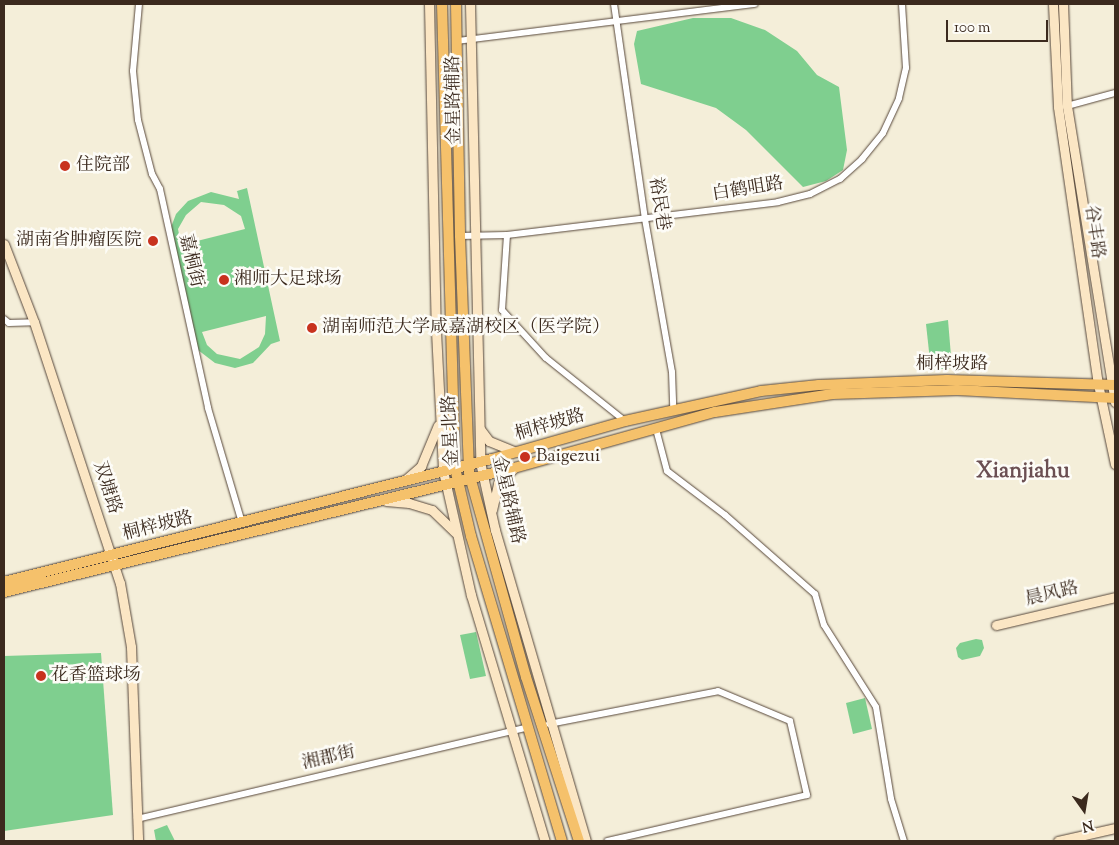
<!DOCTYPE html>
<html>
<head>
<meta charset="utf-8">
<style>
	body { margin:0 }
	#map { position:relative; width:1119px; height:845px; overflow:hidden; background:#f4eed9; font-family:"Sorts Mill Goudy","Noto Serif SC",serif }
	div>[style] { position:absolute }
	.green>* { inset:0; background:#7fcf8f }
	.roads { filter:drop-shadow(0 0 1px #57473a) drop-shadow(0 0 1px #57473a) }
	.street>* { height:6px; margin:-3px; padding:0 3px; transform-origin:3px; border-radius:3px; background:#fff }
	.secondary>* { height:9px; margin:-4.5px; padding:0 4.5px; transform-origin:4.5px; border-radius:4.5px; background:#fbe6c4 }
	.primary>* { height:10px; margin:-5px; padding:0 5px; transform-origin:5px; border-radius:5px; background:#f5c16b }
	.dots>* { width:14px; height:14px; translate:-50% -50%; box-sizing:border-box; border:2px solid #fdfcf7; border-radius:50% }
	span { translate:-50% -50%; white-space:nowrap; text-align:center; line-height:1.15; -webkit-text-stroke:5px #fdfcf7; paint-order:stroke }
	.street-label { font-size:18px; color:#3b2a1e }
	.poi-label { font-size:18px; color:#3b2a1e }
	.left { translate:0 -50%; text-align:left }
	.right { translate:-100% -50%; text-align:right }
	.district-label { font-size:22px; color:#6b4f52; font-weight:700 }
	.frame { position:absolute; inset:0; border:5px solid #3b2a1e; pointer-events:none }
	.north { position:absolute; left:1059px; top:785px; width:50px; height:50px; -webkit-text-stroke:4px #fdfcf7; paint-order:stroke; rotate:167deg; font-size:14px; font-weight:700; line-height:20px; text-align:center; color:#3b2a1e }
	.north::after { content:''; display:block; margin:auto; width:18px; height:22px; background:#3b2a1e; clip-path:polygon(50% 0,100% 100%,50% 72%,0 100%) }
	.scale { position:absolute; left:946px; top:20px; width:102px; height:22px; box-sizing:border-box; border:2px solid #3b2a1e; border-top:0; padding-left:6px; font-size:15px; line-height:18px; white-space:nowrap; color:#3b2a1e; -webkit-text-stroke:4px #fdfcf7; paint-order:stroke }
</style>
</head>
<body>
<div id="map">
	<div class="green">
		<div style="clip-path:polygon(693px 18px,731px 18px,765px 30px,797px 51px,817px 75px,839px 87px,847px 150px,843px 170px,826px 181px,803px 187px,746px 130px,716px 108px,641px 84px,634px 44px,637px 31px)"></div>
		<div style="clip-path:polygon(evenodd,247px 188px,280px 341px,271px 344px,253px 363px,235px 368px,215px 363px,198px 350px,170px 230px,176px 214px,188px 201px,211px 192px,239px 199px,237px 191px,247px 188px,201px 202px,224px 205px,241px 216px,245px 229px,181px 245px,178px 229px,186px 215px,201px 202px,247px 188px,266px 316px,265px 334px,259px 347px,240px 359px,217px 354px,207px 345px,202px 332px,266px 316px)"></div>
		<div style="clip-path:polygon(948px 320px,952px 368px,931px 370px,926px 324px)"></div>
		<div style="clip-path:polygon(476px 632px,486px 676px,470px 679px,460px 635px)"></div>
		<div style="clip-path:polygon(976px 639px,982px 640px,984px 648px,980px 656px,962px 660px,958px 657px,956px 648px,960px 643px)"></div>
		<div style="clip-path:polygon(101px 653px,113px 815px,4px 831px,4px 656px)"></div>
		<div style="clip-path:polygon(865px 698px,872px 729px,853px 734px,846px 703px)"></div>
		<div style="clip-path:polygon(167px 825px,175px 841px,156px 841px,154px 830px)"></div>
	</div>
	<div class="roads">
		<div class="street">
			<div style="left:139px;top:4px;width:67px;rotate:95.1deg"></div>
			<div style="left:133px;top:71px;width:49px;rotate:84.2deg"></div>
			<div style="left:138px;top:120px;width:56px;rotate:75.5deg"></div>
			<div style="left:152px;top:174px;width:17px;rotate:62deg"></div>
			<div style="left:160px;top:189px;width:224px;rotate:77.6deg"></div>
			<div style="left:208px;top:408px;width:120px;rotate:73.5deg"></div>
			<div style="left:614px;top:4px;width:217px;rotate:81.8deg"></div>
			<div style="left:645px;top:219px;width:155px;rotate:80deg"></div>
			<div style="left:672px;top:372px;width:37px;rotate:88deg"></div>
			<div style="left:457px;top:41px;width:300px;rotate:-7.1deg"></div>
			<div style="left:1067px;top:106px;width:50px;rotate:-15.2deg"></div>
			<div style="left:507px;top:235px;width:75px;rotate:93.8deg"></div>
			<div style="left:502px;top:310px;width:65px;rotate:47.5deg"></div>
			<div style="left:546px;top:358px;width:101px;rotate:38.6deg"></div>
			<div style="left:460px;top:236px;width:47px;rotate:-1.2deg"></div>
			<div style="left:507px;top:235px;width:273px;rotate:-6.9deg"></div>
			<div style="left:778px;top:202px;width:33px;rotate:-14deg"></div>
			<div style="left:810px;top:194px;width:34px;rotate:-27deg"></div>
			<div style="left:840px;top:179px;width:30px;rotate:-42deg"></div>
			<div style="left:862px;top:159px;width:33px;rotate:-51deg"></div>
			<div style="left:883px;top:133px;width:38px;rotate:-65deg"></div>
			<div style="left:899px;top:98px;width:31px;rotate:-77deg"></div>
			<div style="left:906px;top:68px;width:64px;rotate:-93.6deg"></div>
			<div style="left:4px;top:319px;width:6px;rotate:39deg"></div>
			<div style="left:9px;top:323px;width:25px;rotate:-2deg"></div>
			<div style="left:656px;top:429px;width:43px;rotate:75.3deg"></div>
			<div style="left:667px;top:471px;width:73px;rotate:37.2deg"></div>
			<div style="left:725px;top:515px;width:120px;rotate:41.3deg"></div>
			<div style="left:815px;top:594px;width:32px;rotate:74deg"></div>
			<div style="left:824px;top:625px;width:97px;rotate:57.6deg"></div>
			<div style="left:876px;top:707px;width:93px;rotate:80.7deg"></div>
			<div style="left:891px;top:799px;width:44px;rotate:72.8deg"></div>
			<div style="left:549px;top:724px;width:172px;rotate:-11deg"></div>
			<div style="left:718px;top:691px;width:78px;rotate:22.6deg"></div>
			<div style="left:790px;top:721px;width:76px;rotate:77.1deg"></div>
			<div style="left:807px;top:795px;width:205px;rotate:167deg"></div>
			<div style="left:137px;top:819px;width:402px;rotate:-13.2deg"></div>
		</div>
		<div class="secondary">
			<div style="left:429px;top:4px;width:327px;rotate:88.8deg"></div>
			<div style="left:436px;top:331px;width:140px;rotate:87.1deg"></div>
			<div style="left:443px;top:471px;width:127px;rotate:77.3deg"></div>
			<div style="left:471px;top:595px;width:257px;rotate:73.3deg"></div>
			<div style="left:470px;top:4px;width:458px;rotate:88.7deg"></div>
			<div style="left:480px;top:462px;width:70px;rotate:77.6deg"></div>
			<div style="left:495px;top:530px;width:324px;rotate:73.7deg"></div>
			<div style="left:1053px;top:4px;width:103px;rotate:87.2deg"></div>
			<div style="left:1058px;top:107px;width:280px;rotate:81.8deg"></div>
			<div style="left:1098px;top:384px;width:82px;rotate:78deg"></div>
			<div style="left:1063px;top:4px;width:102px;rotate:87.8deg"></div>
			<div style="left:1067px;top:106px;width:300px;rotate:80.8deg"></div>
			<div style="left:4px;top:244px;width:84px;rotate:69deg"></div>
			<div style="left:34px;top:322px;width:275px;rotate:71.8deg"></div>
			<div style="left:120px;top:583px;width:65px;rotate:80.2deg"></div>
			<div style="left:131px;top:647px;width:194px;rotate:87.9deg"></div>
			<div style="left:480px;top:429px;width:15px;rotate:53deg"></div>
			<div style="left:489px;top:441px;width:29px;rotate:22deg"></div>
			<div style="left:404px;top:481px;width:23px;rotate:-41deg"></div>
			<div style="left:421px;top:466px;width:44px;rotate:-67.5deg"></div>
			<div style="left:386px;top:501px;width:23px;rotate:5deg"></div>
			<div style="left:409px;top:503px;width:24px;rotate:17deg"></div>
			<div style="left:432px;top:510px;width:32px;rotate:44deg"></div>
			<div style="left:492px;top:510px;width:28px;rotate:-77deg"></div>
			<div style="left:498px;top:483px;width:22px;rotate:-43deg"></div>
			<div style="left:996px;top:625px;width:122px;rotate:-13.2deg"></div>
			<div style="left:1058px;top:841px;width:58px;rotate:-12.8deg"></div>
		</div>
		<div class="primary">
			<div style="left:442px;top:4px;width:464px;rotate:88.4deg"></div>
			<div style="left:455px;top:468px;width:70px;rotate:76.8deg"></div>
			<div style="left:471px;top:536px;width:318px;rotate:73.4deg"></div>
			<div style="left:456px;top:4px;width:232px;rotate:89deg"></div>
			<div style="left:460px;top:236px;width:237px;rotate:87.8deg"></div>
			<div style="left:469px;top:473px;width:212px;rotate:74.4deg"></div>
			<div style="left:526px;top:677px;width:172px;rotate:72.1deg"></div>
			<div style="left:4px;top:582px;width:503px;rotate:-14.15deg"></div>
			<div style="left:492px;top:459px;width:138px;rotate:-15.9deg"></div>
			<div style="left:625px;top:421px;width:139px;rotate:-12.4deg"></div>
			<div style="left:761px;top:391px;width:58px;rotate:-5.9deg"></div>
			<div style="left:819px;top:385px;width:128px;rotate:-2.2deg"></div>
			<div style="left:947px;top:380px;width:168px;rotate:1.7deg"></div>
			<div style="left:4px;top:592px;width:525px;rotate:-13.67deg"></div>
			<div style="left:514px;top:468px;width:209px;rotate:-15.6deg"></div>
			<div style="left:715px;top:412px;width:119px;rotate:-8.7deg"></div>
			<div style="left:833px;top:394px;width:124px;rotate:-1.8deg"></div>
			<div style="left:957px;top:390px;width:158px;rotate:2.9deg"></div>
		</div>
	</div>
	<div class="dots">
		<div style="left:65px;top:166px;background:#c8321e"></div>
		<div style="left:153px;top:241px;background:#c8321e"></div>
		<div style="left:224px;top:280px;background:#c8321e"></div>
		<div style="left:312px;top:328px;background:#c8321e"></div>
		<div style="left:525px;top:457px;background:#c8321e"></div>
		<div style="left:41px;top:676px;background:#c8321e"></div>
	</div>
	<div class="street-label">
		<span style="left:455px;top:100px;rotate:-91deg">金星路辅路</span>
		<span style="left:748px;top:190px;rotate:-9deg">白鹤咀路</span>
		<span style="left:658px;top:204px;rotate:81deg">裕民巷</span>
		<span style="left:1093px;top:232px;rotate:82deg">谷丰路</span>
		<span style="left:190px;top:261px;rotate:77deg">嘉桐街</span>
		<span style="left:952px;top:365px">桐梓坡路</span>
		<span style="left:550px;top:426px;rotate:-16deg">桐梓坡路</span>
		<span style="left:452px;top:431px;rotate:-93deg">金星北路</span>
		<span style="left:106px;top:488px;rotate:72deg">双塘路</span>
		<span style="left:507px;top:500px;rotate:77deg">金星路辅路</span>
		<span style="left:158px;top:527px;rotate:-14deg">桐梓坡路</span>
		<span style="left:1052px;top:595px;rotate:-13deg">晨风路</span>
		<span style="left:329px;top:759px;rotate:-13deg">湘郡街</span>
	</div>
	<div class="poi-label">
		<span class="left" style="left:76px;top:166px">住院部</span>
		<span class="right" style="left:142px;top:241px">湖南省肿瘤医院</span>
		<span class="left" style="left:234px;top:280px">湘师大足球场</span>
		<span class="left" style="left:322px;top:328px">湖南师范大学咸嘉湖校区（医学院）</span>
		<span class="left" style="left:536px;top:457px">Baigezui</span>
		<span class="left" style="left:51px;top:676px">花香篮球场</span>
	</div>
	<div class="district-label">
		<span style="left:1023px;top:473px">Xianjiahu</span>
	</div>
	<div class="frame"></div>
	<div class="north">N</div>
	<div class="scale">100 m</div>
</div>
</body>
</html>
